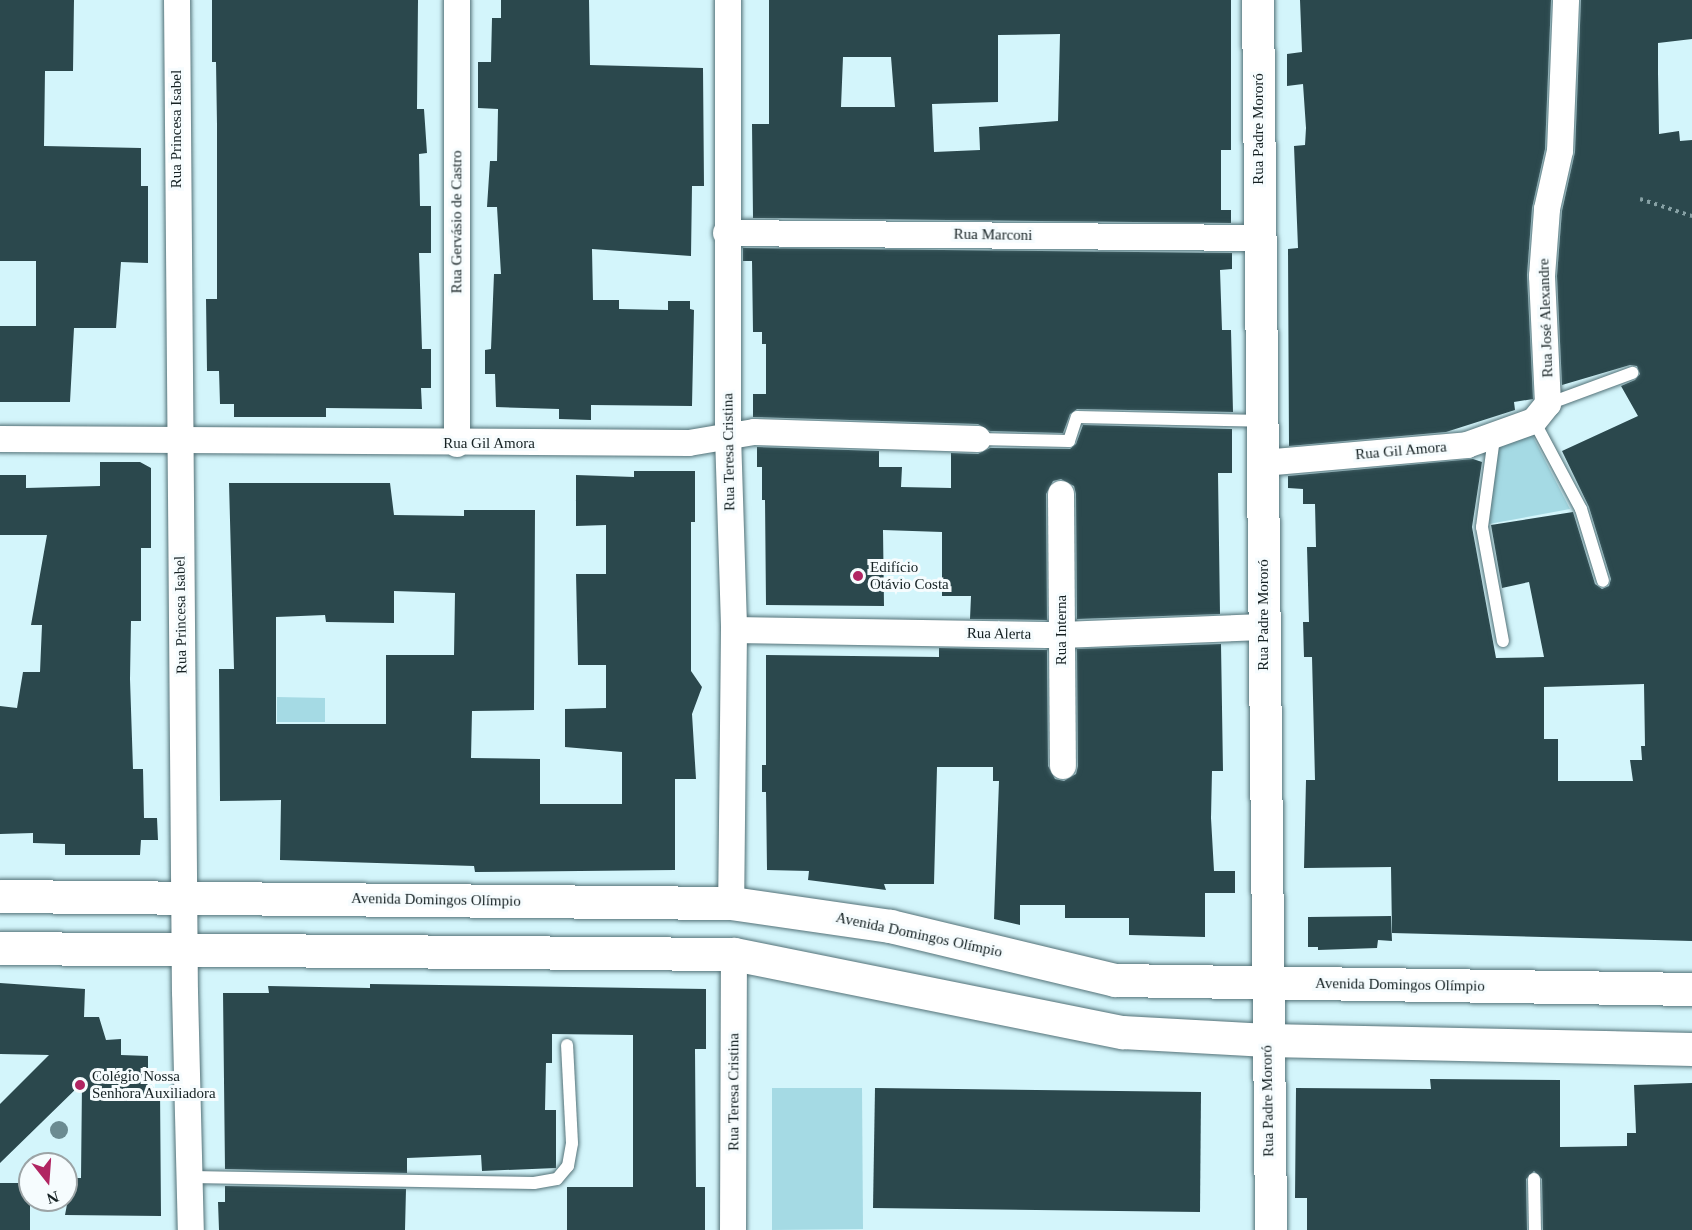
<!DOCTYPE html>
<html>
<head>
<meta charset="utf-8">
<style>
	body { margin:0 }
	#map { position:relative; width:1692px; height:1230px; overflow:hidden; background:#d3f5fb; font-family:"Times New Roman",serif }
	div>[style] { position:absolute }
	.green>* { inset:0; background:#a5dae4 }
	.building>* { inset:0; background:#2b484d }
	.path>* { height:4px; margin-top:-2px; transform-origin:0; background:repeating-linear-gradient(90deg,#87a1a5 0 3px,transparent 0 7.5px) }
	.roads { filter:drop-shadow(0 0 2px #537177) drop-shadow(0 0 2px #537177) }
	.service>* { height:12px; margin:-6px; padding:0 6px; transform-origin:6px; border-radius:6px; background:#fff }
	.minor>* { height:26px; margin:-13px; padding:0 13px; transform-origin:13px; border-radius:13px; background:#fff }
	.tertiary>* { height:32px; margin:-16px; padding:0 16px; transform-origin:16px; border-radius:16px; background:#fff }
	.primary>* { height:33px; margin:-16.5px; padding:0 16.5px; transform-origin:16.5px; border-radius:16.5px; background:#fff }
	.trees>* { width:18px; height:18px; margin:-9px; border-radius:50%; background:#6b8b91 }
	.dots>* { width:16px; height:16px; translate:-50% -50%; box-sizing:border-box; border:3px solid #f6fcfe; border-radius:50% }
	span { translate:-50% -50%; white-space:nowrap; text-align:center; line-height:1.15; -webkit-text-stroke:6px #f6fcfe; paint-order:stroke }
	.street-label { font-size:15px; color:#142022 }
	.poi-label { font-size:15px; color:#142022 }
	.left { translate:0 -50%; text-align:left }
	.north { position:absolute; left:18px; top:1152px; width:60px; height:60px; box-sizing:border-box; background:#f6fcfe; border:2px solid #9ca4a6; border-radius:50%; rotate:163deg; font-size:16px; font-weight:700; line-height:24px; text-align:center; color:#142022 }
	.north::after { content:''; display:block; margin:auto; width:21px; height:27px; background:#b12562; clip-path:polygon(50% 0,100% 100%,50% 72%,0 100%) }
</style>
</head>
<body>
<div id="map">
	<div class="green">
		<div style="clip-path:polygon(1532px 435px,1570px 509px,1489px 524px,1498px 442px)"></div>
		<div style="clip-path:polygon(277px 697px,325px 698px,325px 722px,277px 722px)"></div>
		<div style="clip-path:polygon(772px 1088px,862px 1088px,863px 1229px,772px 1230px)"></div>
	</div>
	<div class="building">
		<div style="clip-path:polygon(0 0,74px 0,73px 71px,45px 71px,44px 146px,141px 148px,141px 186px,148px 186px,148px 263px,121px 262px,116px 328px,74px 328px,70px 402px,0 402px,0 326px,36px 326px,36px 261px,0 261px)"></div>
		<div style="clip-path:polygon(212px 0,418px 0,417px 109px,424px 109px,427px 153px,419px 154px,420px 206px,431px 206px,431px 253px,419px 253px,422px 349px,431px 349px,431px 388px,421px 388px,422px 409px,326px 408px,326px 417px,234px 417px,234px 404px,220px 404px,219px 371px,207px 371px,206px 299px,217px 299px,217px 125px,216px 62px,212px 62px)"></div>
		<div style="clip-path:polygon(501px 0,589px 0,590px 65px,703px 68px,704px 186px,692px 186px,691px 256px,592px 249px,593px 300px,619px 300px,619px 309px,668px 310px,668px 301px,690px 301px,690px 309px,694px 310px,692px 406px,591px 405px,591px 420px,559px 419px,559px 409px,496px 407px,495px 374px,485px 374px,485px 350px,491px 349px,494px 274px,501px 274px,497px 207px,487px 207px,490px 161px,497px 161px,498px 109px,478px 108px,478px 62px,491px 62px,492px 18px,501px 18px)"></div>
		<div style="clip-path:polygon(evenodd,769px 0,1231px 0,1231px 150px,1221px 150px,1221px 210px,1231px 210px,1231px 223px,753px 218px,752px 124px,769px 124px,769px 0,1060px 34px,1058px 121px,979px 127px,980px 150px,934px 152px,932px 104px,998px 102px,998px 35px,1060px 34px,769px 0,843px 57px,891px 57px,895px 107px,841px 107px,843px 57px)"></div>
		<div style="clip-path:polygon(1300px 0,1551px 0,1545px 149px,1532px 208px,1527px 275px,1533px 399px,1514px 402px,1515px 410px,1446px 432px,1289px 446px,1288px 249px,1298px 248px,1294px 146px,1305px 145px,1306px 128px,1303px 84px,1287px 86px,1287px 54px,1302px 52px)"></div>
		<div style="clip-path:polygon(evenodd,1581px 0,1692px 0,1692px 39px,1658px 43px,1658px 73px,1659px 134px,1679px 131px,1680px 141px,1692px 140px,1692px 941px,1392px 933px,1391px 867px,1304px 868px,1306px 780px,1315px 780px,1312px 657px,1304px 657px,1303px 622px,1309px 622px,1307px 547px,1316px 547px,1315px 504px,1303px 504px,1303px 489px,1288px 488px,1288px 476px,1473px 459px,1482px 462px,1472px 527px,1496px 658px,1544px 657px,1529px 582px,1502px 588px,1491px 525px,1573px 512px,1595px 584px,1602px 589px,1609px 586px,1611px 579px,1589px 507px,1562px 451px,1638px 416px,1621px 386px,1635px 380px,1640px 374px,1637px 366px,1630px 365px,1562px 385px,1557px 276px,1562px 211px,1575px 152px,1581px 0,1644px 684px,1645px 746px,1641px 746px,1642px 760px,1630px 760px,1633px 781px,1558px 781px,1558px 739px,1544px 739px,1544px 687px,1644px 684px)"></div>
		<div style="clip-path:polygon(743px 248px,1232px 253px,1232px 269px,1220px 270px,1222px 330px,1231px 330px,1233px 412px,1077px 409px,1070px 414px,1063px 433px,990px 431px,978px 424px,753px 417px,753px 394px,766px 394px,766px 344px,762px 344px,762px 332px,753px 332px,752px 261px,743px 261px)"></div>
		<div style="clip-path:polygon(1083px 425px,1232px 429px,1232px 473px,1218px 473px,1220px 614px,1077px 619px,1076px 494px,1074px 486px,1061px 479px,1053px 481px,1046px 494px,1047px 620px,970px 619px,971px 596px,942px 596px,942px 532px,883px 530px,884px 606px,766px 605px,765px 500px,762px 500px,762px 467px,757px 467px,757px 447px,879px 451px,879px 467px,902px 467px,901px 487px,951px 488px,951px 453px,978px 454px,990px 448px,1070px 449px,1076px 444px)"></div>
		<div style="clip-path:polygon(100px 462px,140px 462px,151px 468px,151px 548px,141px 548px,141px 621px,131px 621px,130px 679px,133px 769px,143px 769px,144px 818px,157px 818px,158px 840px,141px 840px,140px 855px,65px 855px,65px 844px,33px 843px,33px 833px,0 834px,0 706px,17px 708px,23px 672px,40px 672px,42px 625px,31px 625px,47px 535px,0 535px,0 475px,26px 475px,26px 488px,100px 486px)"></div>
		<div style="clip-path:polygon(evenodd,634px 471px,695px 471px,695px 522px,691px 522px,691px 671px,702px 687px,692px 714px,696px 779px,675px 779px,675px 870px,475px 872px,474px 866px,280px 860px,281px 800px,220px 801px,219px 669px,234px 669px,229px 483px,390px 483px,394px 515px,464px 516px,464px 510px,535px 510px,534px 710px,472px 711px,471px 758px,540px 759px,540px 804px,622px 804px,622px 752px,565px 747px,565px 709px,606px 708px,606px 665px,578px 665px,576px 574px,606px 574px,606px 525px,576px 526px,576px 475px,634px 477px,634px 471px,394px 591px,455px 593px,454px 655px,386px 655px,386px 724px,276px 724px,276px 617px,325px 615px,326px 622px,394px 623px,394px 591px)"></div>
		<div style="clip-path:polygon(1221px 644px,1223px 771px,1212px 771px,1211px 818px,1214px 871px,1235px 871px,1235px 893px,1205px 893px,1205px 937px,1129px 935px,1129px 918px,1065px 918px,1065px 905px,1020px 905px,1020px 925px,994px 919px,999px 781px,993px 781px,993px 767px,937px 767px,934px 884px,884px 884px,886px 890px,808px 880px,809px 871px,767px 870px,766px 792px,762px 792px,762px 765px,766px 765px,766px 655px,939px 657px,939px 648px,1047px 650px,1048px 766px,1055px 779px,1064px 781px,1076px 774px,1078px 766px,1077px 649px)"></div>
		<div style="clip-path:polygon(1391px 916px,1392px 941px,1378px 940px,1377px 948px,1318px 950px,1318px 947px,1308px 947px,1308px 917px)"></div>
		<div style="clip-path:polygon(0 983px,85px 989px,84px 1017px,99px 1017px,106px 1040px,121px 1039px,121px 1055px,148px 1056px,148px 1088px,160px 1088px,161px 1216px,65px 1215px,72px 1178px,81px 1178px,82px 1083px,0 1163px,0 1104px,49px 1055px,0 1054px)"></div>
		<div style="clip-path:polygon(370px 984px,706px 989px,706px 1049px,695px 1049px,696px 1187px,705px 1187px,705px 1230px,567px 1230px,567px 1187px,633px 1187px,633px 1035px,552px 1034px,552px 1063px,546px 1063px,545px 1110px,556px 1110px,556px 1168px,482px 1171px,481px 1155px,407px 1158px,407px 1173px,225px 1169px,223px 993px,269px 993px,268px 986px,370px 988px)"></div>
		<div style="clip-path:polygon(1430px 1079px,1560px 1080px,1560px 1147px,1627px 1146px,1627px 1133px,1636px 1133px,1634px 1085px,1692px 1083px,1692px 1230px,1543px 1230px,1542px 1179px,1534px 1171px,1526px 1179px,1527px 1230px,1307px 1230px,1307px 1198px,1295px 1198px,1296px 1088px,1431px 1089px)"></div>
		<div style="clip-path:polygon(875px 1088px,1201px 1092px,1200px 1212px,873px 1208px)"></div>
		<div style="clip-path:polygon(0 1183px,30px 1183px,30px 1230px,0 1230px)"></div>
		<div style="clip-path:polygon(225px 1186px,406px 1189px,405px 1230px,219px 1230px,218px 1202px,225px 1202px)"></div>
	</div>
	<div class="path">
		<div style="left:1640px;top:199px;width:55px;rotate:18.1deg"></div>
	</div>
	<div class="roads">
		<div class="service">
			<div style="left:1548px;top:404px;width:90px;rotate:-20.3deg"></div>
			<div style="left:1534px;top:421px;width:100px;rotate:61.9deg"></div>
			<div style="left:1581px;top:509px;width:75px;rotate:73deg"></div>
			<div style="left:1494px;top:438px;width:90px;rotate:97.7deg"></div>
			<div style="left:1482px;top:527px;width:116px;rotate:79.6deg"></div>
			<div style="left:978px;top:439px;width:91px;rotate:1.3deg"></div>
			<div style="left:1069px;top:441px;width:25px;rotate:-72deg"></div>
			<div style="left:1077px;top:417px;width:185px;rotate:1.2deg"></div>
			<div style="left:191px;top:1177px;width:343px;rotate:1deg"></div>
			<div style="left:534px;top:1183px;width:23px;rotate:-10deg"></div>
			<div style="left:557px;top:1179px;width:17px;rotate:-50deg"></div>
			<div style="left:568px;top:1166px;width:23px;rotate:-80deg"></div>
			<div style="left:572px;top:1143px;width:98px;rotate:-92.9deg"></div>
			<div style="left:1534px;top:1179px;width:51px;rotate:88.9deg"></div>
		</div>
		<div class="minor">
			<div style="left:177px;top:0;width:992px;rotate:89.54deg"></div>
			<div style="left:185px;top:992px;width:238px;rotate:88.6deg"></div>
			<div style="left:728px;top:0;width:435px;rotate:90deg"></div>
			<div style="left:728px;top:435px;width:195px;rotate:88.2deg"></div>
			<div style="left:734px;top:630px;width:273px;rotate:90.6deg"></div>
			<div style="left:726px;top:233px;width:533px;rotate:0.54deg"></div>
			<div style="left:0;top:439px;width:689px;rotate:0.33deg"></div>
			<div style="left:689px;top:443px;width:66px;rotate:-9.6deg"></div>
			<div style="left:754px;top:432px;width:224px;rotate:1.8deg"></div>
			<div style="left:457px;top:444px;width:444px;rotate:-90deg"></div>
			<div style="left:1263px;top:463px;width:205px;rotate:-5deg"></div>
			<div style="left:1467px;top:445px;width:71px;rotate:-19.7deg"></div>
			<div style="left:1534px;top:421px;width:22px;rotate:-51deg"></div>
			<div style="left:1548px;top:404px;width:128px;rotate:-92.7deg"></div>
			<div style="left:1542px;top:276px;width:67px;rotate:-85.7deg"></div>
			<div style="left:1547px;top:209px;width:59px;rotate:-77.4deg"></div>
			<div style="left:1560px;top:151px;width:151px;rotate:-87.7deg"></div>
			<div style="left:1061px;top:494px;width:272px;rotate:89.6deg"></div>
			<div style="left:734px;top:630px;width:328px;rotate:0.9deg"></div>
			<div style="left:1062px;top:635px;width:201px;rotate:-2.3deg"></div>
			<div style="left:733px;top:1230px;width:276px;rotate:-89.8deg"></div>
		</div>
		<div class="tertiary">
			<div style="left:1258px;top:0;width:1230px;rotate:89.39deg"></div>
		</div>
		<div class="primary">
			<div style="left:0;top:896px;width:731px;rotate:0.55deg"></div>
			<div style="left:731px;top:903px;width:161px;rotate:8.2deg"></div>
			<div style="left:890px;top:926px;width:231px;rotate:13.5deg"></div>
			<div style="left:1115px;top:980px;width:577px;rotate:0.89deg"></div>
			<div style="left:0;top:948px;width:734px;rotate:0.47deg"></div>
			<div style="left:734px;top:954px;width:396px;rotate:11.4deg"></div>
			<div style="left:1122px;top:1032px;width:145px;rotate:3.2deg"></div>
			<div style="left:1267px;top:1040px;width:425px;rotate:1.2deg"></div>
		</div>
	</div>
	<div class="trees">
		<div style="left:59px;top:1130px"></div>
	</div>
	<div class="dots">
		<div style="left:858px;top:576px;background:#b12562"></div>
		<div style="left:80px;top:1085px;background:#b12562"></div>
	</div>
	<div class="street-label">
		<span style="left:177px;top:129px;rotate:-90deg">Rua Princesa Isabel</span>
		<span style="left:1259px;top:129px;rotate:-90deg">Rua Padre Mororó</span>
		<span style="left:457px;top:222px;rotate:-90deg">Rua Gervásio de Castro</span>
		<span style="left:993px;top:235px;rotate:1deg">Rua Marconi</span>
		<span style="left:1546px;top:318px;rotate:-92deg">Rua José Alexandre</span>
		<span style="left:489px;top:444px">Rua Gil Amora</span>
		<span style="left:1401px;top:451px;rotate:-5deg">Rua Gil Amora</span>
		<span style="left:729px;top:452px;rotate:-91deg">Rua Teresa Cristina</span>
		<span style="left:181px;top:615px;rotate:-91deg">Rua Princesa Isabel</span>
		<span style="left:1264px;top:615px;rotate:-90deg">Rua Padre Mororó</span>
		<span style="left:1062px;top:630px;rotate:-90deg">Rua Interna</span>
		<span style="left:999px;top:634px;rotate:1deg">Rua Alerta</span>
		<span style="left:436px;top:900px;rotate:1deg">Avenida Domingos Olímpio</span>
		<span style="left:919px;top:935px;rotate:12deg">Avenida Domingos Olímpio</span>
		<span style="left:1400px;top:985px;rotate:1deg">Avenida Domingos Olímpio</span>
		<span style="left:734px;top:1092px;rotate:-90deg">Rua Teresa Cristina</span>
		<span style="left:1268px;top:1101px;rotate:-91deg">Rua Padre Mororó</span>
	</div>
	<div class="poi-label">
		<span class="left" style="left:870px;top:576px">Edifício<br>Otávio Costa</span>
		<span class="left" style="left:92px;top:1085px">Colégio Nossa<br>Senhora Auxiliadora</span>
	</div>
	<div class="north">N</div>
</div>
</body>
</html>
